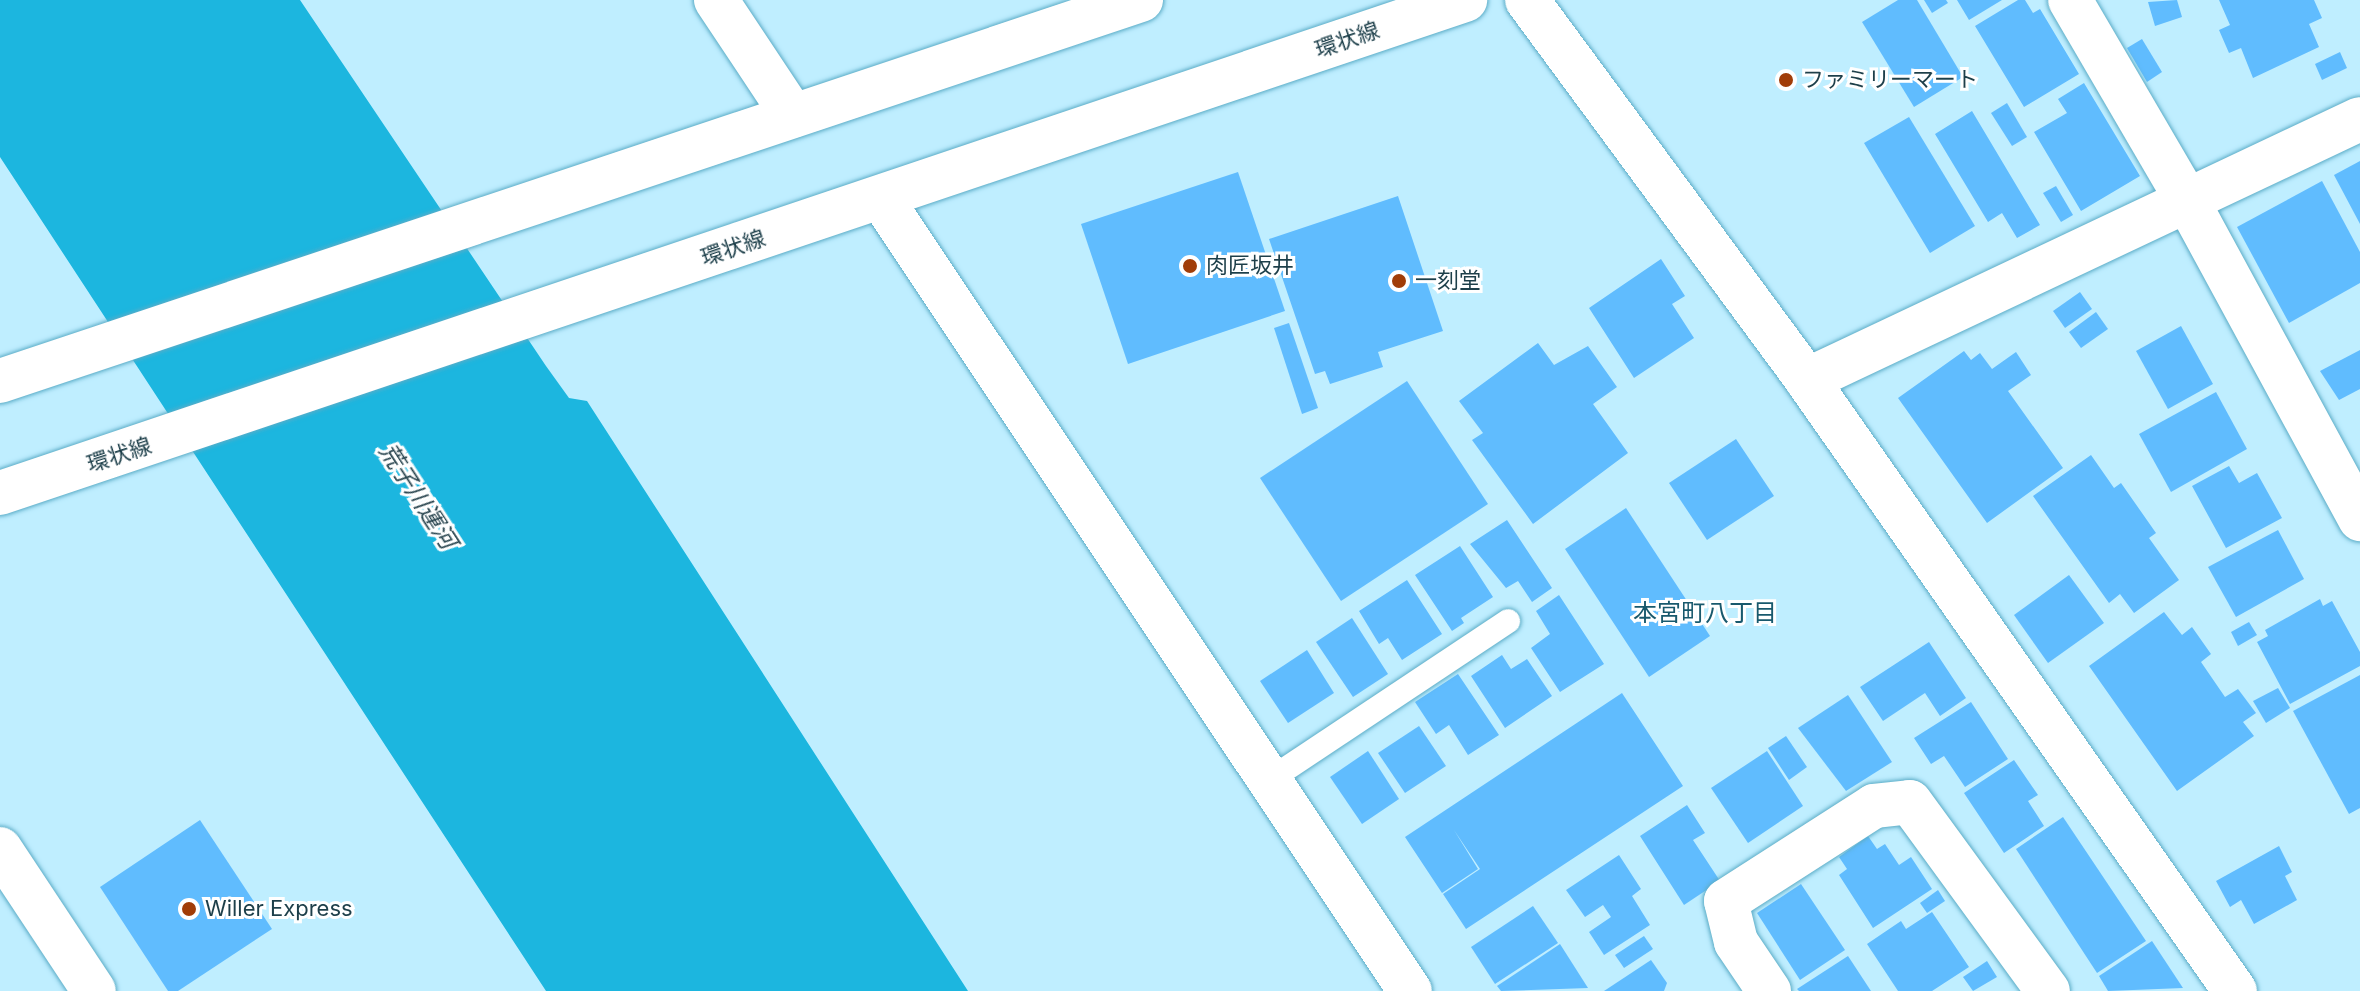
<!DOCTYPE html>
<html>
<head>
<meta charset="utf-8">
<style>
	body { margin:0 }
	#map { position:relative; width:2360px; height:991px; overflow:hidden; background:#bfeeff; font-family:Inter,"Noto Sans JP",sans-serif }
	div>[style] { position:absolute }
	.water>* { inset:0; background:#1cb6df }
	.building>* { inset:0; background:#60bcfe }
	.roads { filter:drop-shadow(0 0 2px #5bacc7) drop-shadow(0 0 2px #5bacc7) }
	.service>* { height:24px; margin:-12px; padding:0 12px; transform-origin:12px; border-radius:12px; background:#fff }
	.minor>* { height:44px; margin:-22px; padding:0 22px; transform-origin:22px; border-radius:22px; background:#fff }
	.tertiary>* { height:44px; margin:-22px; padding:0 22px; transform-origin:22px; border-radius:22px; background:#fff }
	.primary>* { height:44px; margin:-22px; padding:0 22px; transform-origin:22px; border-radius:22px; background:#fff }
	.dots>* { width:22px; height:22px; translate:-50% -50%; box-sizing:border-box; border:4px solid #fff; border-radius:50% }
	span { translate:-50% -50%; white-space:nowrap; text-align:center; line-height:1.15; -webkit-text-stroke:6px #fff; paint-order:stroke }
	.street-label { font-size:22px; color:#1d3f4a }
	.poi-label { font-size:22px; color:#1d3f4a }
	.left { translate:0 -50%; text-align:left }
	.water-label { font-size:24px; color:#29454f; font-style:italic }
	.neighbourhood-label { font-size:24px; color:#18596d }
</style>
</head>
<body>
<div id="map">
	<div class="water">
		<div style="clip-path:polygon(0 0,300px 0,546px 366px,569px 398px,587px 401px,968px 991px,546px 991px,0 157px)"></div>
	</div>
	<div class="building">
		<div style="clip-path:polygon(1898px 0,1917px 0,1963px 77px,1914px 107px,1862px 22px)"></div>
		<div style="clip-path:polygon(1924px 0,1946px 0,1948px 3px,1932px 13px)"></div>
		<div style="clip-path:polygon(1957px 0,2002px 0,1969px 20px)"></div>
		<div style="clip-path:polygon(2018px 0,2025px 0,2033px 13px,2040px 9px,2079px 74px,2024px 107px,1975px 26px)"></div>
		<div style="clip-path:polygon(2177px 0,2182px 17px,2155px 26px,2148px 2px)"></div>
		<div style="clip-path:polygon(2219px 0,2314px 0,2322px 18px,2309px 24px,2319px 47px,2253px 78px,2241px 48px,2229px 53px,2219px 30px,2230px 25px)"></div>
		<div style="clip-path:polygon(2142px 39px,2162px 72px,2147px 82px,2127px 48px)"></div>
		<div style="clip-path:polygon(2340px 52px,2347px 68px,2322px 80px,2315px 64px)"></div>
		<div style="clip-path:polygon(2084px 83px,2140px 176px,2081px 211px,2034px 132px,2067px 113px,2058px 99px)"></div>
		<div style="clip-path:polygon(2007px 103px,2027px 137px,2012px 146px,1991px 113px)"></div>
		<div style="clip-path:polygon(1972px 111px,2040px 225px,2017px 238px,2002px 213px,1988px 222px,1935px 134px)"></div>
		<div style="clip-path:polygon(1909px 117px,1975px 226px,1930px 253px,1864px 143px)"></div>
		<div style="clip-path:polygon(2360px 161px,2360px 224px,2334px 175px)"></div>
		<div style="clip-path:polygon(1238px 172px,1285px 311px,1128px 364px,1081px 224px)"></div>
		<div style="clip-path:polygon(2322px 181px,2360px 252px,2360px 283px,2289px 323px,2237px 227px)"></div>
		<div style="clip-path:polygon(2056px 186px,2073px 215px,2061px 222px,2043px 193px)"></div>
		<div style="clip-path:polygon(1398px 196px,1443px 331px,1378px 352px,1383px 367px,1330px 384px,1325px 371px,1315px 374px,1269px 239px)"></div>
		<div style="clip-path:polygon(1661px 259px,1685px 296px,1672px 304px,1694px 338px,1634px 378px,1589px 308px)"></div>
		<div style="clip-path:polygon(2080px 292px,2092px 309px,2065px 328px,2053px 311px)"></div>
		<div style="clip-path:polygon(2096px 312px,2108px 329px,2081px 348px,2069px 332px)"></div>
		<div style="clip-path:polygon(1289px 323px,1318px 408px,1302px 414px,1274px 328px)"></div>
		<div style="clip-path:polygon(2181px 326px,2213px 384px,2168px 409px,2136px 351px)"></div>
		<div style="clip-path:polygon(1538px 343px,1554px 365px,1588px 346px,1617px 387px,1593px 404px,1628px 453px,1533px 524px,1472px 440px,1483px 433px,1459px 401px)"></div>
		<div style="clip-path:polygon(2360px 350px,2360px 389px,2339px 400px,2320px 371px)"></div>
		<div style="clip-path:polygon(1964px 351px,1971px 360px,1980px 353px,1992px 369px,2016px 352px,2031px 375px,2008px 391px,2063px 468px,1987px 523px,1898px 398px)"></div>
		<div style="clip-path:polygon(1407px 381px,1488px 504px,1341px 601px,1260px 478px)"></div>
		<div style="clip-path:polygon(2216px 392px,2247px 449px,2171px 492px,2139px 434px)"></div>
		<div style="clip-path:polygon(1736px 439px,1774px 496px,1707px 540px,1669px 483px)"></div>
		<div style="clip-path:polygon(2091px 455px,2114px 488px,2121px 483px,2156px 533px,2149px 538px,2179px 580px,2134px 613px,2120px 594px,2109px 603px,2033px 496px)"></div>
		<div style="clip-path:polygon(2229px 466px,2239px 483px,2257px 473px,2282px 518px,2226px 548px,2192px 486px)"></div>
		<div style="clip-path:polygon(1626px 508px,1710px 636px,1649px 677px,1565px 549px)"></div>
		<div style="clip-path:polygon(1507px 520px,1552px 588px,1532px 602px,1518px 581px,1506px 588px,1470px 544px)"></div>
		<div style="clip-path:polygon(2278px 530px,2304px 579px,2236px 617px,2208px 567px)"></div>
		<div style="clip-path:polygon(1460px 546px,1493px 597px,1461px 618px,1464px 623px,1452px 631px,1415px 575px)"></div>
		<div style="clip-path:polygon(2069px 575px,2104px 623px,2048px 663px,2014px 615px)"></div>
		<div style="clip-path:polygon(1407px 580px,1442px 634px,1402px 660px,1388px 638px,1379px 644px,1359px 611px)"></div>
		<div style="clip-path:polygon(1559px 595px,1604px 664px,1560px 692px,1531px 648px,1550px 634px,1536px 611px)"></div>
		<div style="clip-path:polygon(2320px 599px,2323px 606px,2332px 601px,2360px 652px,2360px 666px,2290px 704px,2257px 642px,2268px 636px,2265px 630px)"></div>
		<div style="clip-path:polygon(2164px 612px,2182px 635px,2192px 627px,2211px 654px,2201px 662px,2225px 697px,2238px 689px,2256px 713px,2243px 722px,2254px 736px,2177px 791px,2089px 666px)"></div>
		<div style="clip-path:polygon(1352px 618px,1388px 674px,1353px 697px,1316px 642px)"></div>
		<div style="clip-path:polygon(2249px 622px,2257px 635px,2238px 646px,2231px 632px)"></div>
		<div style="clip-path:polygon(1929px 642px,1966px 698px,1940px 716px,1925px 693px,1883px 721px,1860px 687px)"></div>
		<div style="clip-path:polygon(1307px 650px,1334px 693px,1288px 723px,1260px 681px)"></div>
		<div style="clip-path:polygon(1502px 655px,1511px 669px,1527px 659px,1552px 696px,1505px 728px,1471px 676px)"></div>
		<div style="clip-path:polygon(1458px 674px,1499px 735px,1468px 755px,1449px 725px,1436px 734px,1415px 702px)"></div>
		<div style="clip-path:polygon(2360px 675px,2360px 808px,2349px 814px,2293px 711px)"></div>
		<div style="clip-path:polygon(2278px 688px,2290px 708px,2266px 723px,2253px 701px)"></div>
		<div style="clip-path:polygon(1622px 693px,1683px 786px,1466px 929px,1443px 894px,1480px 869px,1454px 830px,1478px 869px,1442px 893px,1405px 837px)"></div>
		<div style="clip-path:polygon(1848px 695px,1892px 762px,1846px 791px,1798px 728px)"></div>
		<div style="clip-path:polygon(1971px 702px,2008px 759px,1965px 787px,1944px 756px,1931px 764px,1914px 738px)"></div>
		<div style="clip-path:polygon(1419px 726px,1446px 766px,1405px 793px,1378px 753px)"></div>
		<div style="clip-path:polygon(1786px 736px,1807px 767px,1789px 780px,1768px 748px)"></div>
		<div style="clip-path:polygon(1368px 751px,1399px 799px,1362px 824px,1330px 777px)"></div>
		<div style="clip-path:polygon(1767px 751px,1803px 806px,1748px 843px,1711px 788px)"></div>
		<div style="clip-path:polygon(2014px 760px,2038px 795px,2028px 801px,2044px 826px,2004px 853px,1964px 793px)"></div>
		<div style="clip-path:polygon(1687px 805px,1705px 833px,1693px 840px,1720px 881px,1684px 905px,1640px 836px)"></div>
		<div style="clip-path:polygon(2063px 817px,2146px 941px,2097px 973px,2016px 849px)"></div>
		<div style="clip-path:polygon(200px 820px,272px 929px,178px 991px,168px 991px,100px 887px)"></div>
		<div style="clip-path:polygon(1868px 836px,1877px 849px,1885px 844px,1899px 865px,1911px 857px,1932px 889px,1873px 928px,1839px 875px,1847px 869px,1839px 857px)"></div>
		<div style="clip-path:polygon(2279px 846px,2292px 872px,2285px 876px,2297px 900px,2254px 924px,2241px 900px,2230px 907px,2216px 881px)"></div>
		<div style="clip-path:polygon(1619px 855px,1641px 889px,1632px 896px,1650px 925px,1604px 955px,1589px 932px,1611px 917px,1603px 905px,1585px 917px,1566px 890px)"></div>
		<div style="clip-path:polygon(1801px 884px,1845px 950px,1800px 980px,1757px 913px)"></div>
		<div style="clip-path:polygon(1938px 890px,1945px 901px,1927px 913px,1920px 903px)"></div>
		<div style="clip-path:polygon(1533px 906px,1558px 943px,1495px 984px,1471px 947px)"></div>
		<div style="clip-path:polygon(1932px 912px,1969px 967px,1932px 991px,1898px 991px,1867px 944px,1901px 921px,1906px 929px)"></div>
		<div style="clip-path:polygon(1644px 936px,1653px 949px,1624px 968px,1615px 955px)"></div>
		<div style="clip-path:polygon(2152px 941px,2183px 988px,2108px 991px,2099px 976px)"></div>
		<div style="clip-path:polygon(1560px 944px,1588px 988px,1501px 991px,1497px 986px)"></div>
		<div style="clip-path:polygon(1848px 956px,1871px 991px,1799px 991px,1797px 989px)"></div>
		<div style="clip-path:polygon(1651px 960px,1667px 983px,1664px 991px,1604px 991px)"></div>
		<div style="clip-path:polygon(1987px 961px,1997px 977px,1973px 991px,1963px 977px)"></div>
	</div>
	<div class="roads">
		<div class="service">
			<div style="left:1269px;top:780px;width:287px;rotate:-33.6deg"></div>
		</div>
		<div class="minor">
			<div style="left:1527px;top:0;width:472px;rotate:53.6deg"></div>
			<div style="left:1807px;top:380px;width:746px;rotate:54.99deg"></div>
			<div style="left:2070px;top:0;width:234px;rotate:59.7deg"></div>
			<div style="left:2188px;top:202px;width:361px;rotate:61.5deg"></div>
			<div style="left:881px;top:198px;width:953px;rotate:56.29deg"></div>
			<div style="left:1807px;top:380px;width:611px;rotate:-25.27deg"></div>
			<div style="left:1769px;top:991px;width:59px;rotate:-124deg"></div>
			<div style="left:1736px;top:942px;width:42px;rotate:-103.7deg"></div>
			<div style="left:1726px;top:901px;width:176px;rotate:-32.7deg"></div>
			<div style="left:1874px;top:806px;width:36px;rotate:-6deg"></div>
			<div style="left:1910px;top:802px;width:234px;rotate:53.9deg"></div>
		</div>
		<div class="tertiary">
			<div style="left:716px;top:0;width:139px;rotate:56.4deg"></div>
			<div style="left:0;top:849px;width:170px;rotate:56.5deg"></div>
		</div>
		<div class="primary">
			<div style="left:0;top:381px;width:1203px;rotate:-18.47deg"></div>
			<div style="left:0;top:493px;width:1546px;rotate:-18.6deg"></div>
		</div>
	</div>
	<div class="dots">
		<div style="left:1786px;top:80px;background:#a13d08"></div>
		<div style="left:1190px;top:266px;background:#a13d08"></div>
		<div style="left:1399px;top:281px;background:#a13d08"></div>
		<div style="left:189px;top:909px;background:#a13d08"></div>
	</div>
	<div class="street-label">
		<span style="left:1347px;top:40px;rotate:-19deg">環状線</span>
		<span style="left:733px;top:248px;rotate:-19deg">環状線</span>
		<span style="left:119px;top:455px;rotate:-18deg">環状線</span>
	</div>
	<div class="poi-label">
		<span class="left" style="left:1802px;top:80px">ファミリーマート</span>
		<span class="left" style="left:1206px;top:266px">肉匠坂井</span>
		<span class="left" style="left:1415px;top:281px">一刻堂</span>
		<span class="left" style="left:205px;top:909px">Willer Express</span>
	</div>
	<div class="water-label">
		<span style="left:418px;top:496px;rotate:57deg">荒子川運河</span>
	</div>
	<div class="neighbourhood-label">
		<span style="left:1705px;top:613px">本宮町八丁目</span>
	</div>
</div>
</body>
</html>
